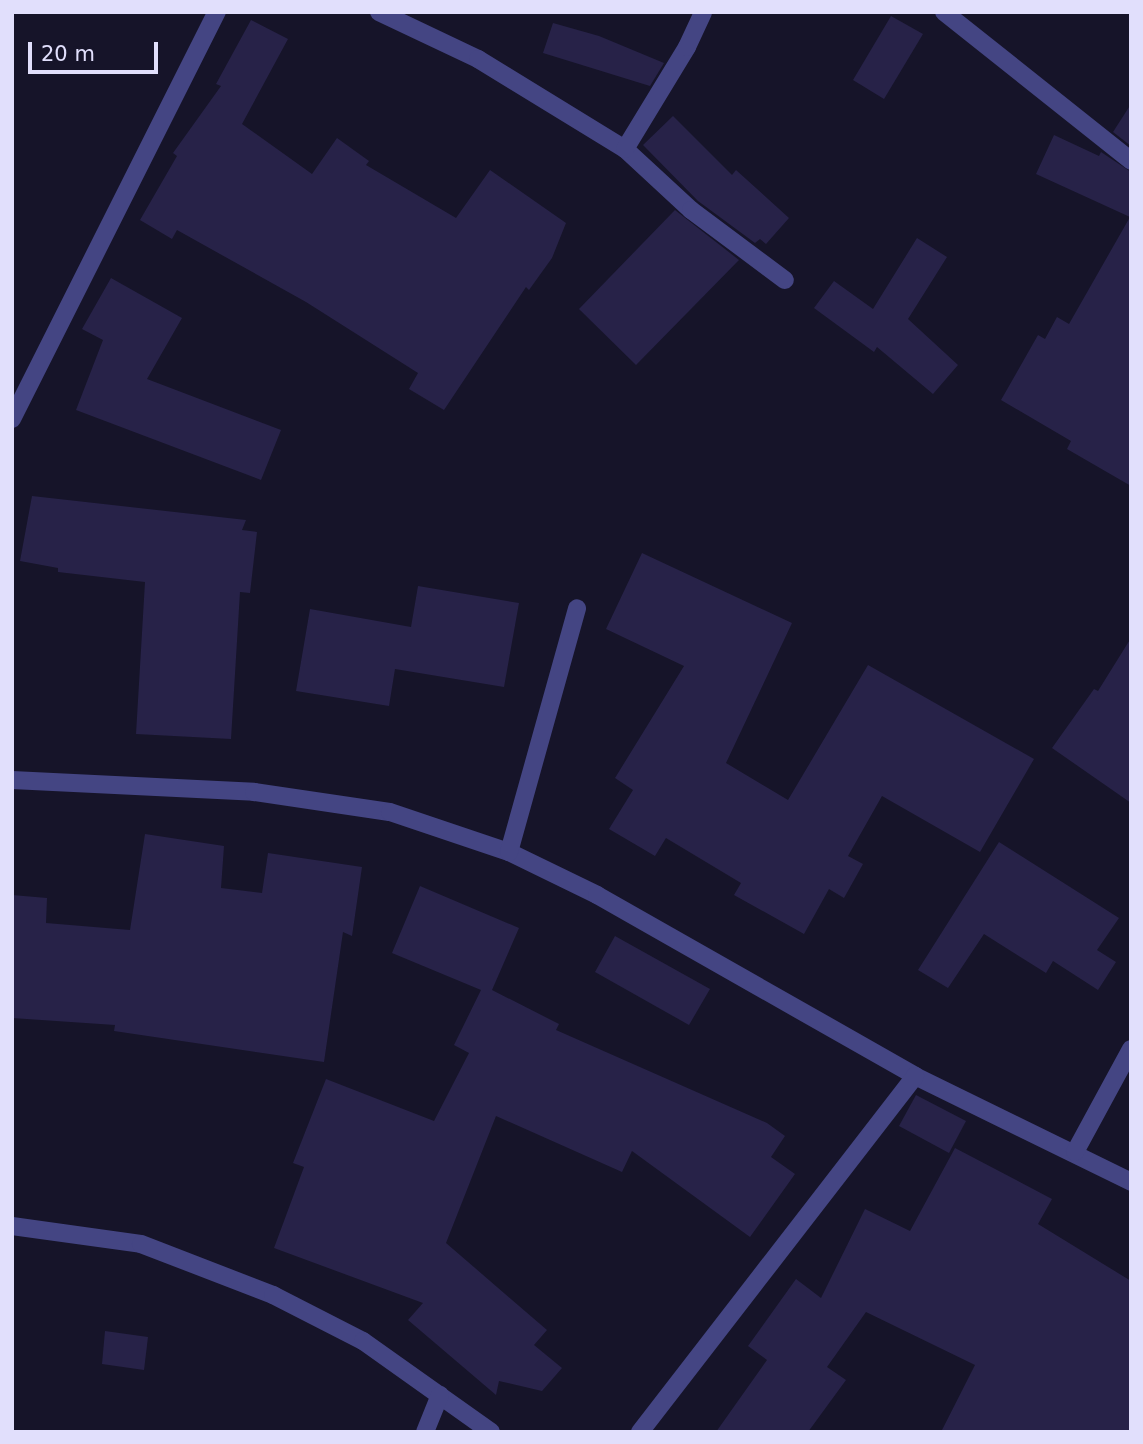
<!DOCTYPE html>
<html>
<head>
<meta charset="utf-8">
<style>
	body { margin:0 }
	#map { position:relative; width:1143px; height:1444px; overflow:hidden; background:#161429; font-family:"DejaVu Sans",sans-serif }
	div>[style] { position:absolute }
	.building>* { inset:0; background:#272248 }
	.minor>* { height:18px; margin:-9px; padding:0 9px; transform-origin:9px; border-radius:9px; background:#444583 }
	span { translate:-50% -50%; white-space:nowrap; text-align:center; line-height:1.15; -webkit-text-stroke:7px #161429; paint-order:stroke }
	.frame { position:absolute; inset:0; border:14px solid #e1dffc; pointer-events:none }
	.scale { position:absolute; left:28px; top:42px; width:130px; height:32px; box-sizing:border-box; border:4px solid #e1dffc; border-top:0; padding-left:9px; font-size:21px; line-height:24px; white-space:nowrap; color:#e1dffc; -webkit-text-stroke:5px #161429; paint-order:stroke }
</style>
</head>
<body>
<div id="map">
	<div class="building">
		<div style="clip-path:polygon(891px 16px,923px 34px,884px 99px,853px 80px)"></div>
		<div style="clip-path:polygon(251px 20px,288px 39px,242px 124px,312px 174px,337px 138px,369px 161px,366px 165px,456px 218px,490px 170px,566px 223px,552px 258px,529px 290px,526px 287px,444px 410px,409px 389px,418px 373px,306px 302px,177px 230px,172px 239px,140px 220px,177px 156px,173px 153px,221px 86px,216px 84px)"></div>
		<div style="clip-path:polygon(553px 23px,599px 36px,664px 63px,650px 86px,543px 53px)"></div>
		<div style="clip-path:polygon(1131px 104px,1131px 146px,1113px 132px)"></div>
		<div style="clip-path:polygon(673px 116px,732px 175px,736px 170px,789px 218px,766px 244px,760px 239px,755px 243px,698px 201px,643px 145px)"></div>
		<div style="clip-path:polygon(1054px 135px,1099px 156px,1101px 152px,1131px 172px,1131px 486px,1067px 449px,1071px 441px,1001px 400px,1038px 335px,1045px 339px,1057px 317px,1069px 324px,1130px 217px,1036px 174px)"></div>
		<div style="clip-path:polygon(675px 210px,739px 260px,636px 365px,579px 309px)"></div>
		<div style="clip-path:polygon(917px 238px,947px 257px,908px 319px,958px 365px,933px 394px,877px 347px,874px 352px,814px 308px,834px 281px,873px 309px)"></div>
		<div style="clip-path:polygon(111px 278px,182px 318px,147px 379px,281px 430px,261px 480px,76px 410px,103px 340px,82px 329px)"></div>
		<div style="clip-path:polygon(32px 496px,246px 520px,242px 530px,257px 532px,250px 593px,240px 592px,231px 739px,136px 734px,145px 582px,58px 572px,58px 568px,20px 561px)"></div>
		<div style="clip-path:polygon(642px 553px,792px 623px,726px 763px,788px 800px,868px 665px,1034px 759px,980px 852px,882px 796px,848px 856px,863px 864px,844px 898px,829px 889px,804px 934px,734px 895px,741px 883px,666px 838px,655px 856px,609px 829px,633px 790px,615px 778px,684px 666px,606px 629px)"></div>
		<div style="clip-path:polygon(418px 586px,519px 603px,504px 687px,395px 669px,389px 706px,296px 691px,310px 609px,411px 627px)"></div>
		<div style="clip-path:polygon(1131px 638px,1131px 803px,1052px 748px,1094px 689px,1098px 691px)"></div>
		<div style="clip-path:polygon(145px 834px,224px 846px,221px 888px,262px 893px,268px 853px,362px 867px,352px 936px,343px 932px,324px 1062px,114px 1031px,115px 1025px,12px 1018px,12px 895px,47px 898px,46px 923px,130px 930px)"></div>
		<div style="clip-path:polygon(999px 842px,1119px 918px,1097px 950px,1116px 962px,1098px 990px,1053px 961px,1046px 973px,984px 934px,948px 988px,918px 970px)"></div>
		<div style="clip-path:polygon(420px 886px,519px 928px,492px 990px,559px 1024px,556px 1030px,767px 1123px,785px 1136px,771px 1157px,795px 1174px,750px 1237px,632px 1151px,622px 1172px,496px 1116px,446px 1243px,547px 1330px,534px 1345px,562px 1368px,542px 1391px,499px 1381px,496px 1395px,408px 1320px,423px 1303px,274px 1248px,304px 1167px,293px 1163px,326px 1079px,434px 1121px,469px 1053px,454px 1045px,481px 990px,392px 953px)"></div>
		<div style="clip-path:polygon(615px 936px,710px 989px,689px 1025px,595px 972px)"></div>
		<div style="clip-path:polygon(916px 1095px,966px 1121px,949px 1153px,899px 1126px)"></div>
		<div style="clip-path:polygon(955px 1148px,1052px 1199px,1038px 1224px,1131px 1281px,1131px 1432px,941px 1432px,975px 1365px,866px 1312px,827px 1367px,846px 1380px,808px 1432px,716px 1432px,767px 1360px,748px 1346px,796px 1279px,821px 1298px,865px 1209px,910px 1231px)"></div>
		<div style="clip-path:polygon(105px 1331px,148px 1337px,144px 1370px,102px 1364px)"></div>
	</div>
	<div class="minor">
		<div style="left:379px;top:12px;width:110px;rotate:25.4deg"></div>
		<div style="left:478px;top:59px;width:172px;rotate:31.5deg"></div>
		<div style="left:625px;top:149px;width:90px;rotate:42.7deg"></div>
		<div style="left:691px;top:210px;width:117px;rotate:36.7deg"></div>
		<div style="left:944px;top:12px;width:239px;rotate:38.5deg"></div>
		<div style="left:625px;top:149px;width:119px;rotate:-58.7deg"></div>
		<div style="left:687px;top:47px;width:38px;rotate:-65deg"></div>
		<div style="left:12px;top:419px;width:456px;rotate:-63.3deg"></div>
		<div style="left:12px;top:780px;width:242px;rotate:2.8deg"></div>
		<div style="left:254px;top:792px;width:137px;rotate:8.4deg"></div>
		<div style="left:390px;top:812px;width:126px;rotate:18.6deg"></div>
		<div style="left:509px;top:852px;width:98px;rotate:26deg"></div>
		<div style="left:597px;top:895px;width:366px;rotate:29.6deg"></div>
		<div style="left:915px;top:1076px;width:241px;rotate:26.1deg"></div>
		<div style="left:509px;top:852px;width:253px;rotate:-74.4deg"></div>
		<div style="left:1075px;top:1152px;width:117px;rotate:-61.5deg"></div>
		<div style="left:12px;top:1226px;width:130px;rotate:7.9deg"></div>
		<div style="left:141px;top:1244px;width:142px;rotate:21.1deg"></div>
		<div style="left:273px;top:1295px;width:101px;rotate:27.1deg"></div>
		<div style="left:363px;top:1341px;width:157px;rotate:35.4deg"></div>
		<div style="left:425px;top:1432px;width:40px;rotate:-68deg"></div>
		<div style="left:640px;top:1432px;width:450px;rotate:-52.3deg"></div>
	</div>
	<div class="frame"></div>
	<div class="scale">20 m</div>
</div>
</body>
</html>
